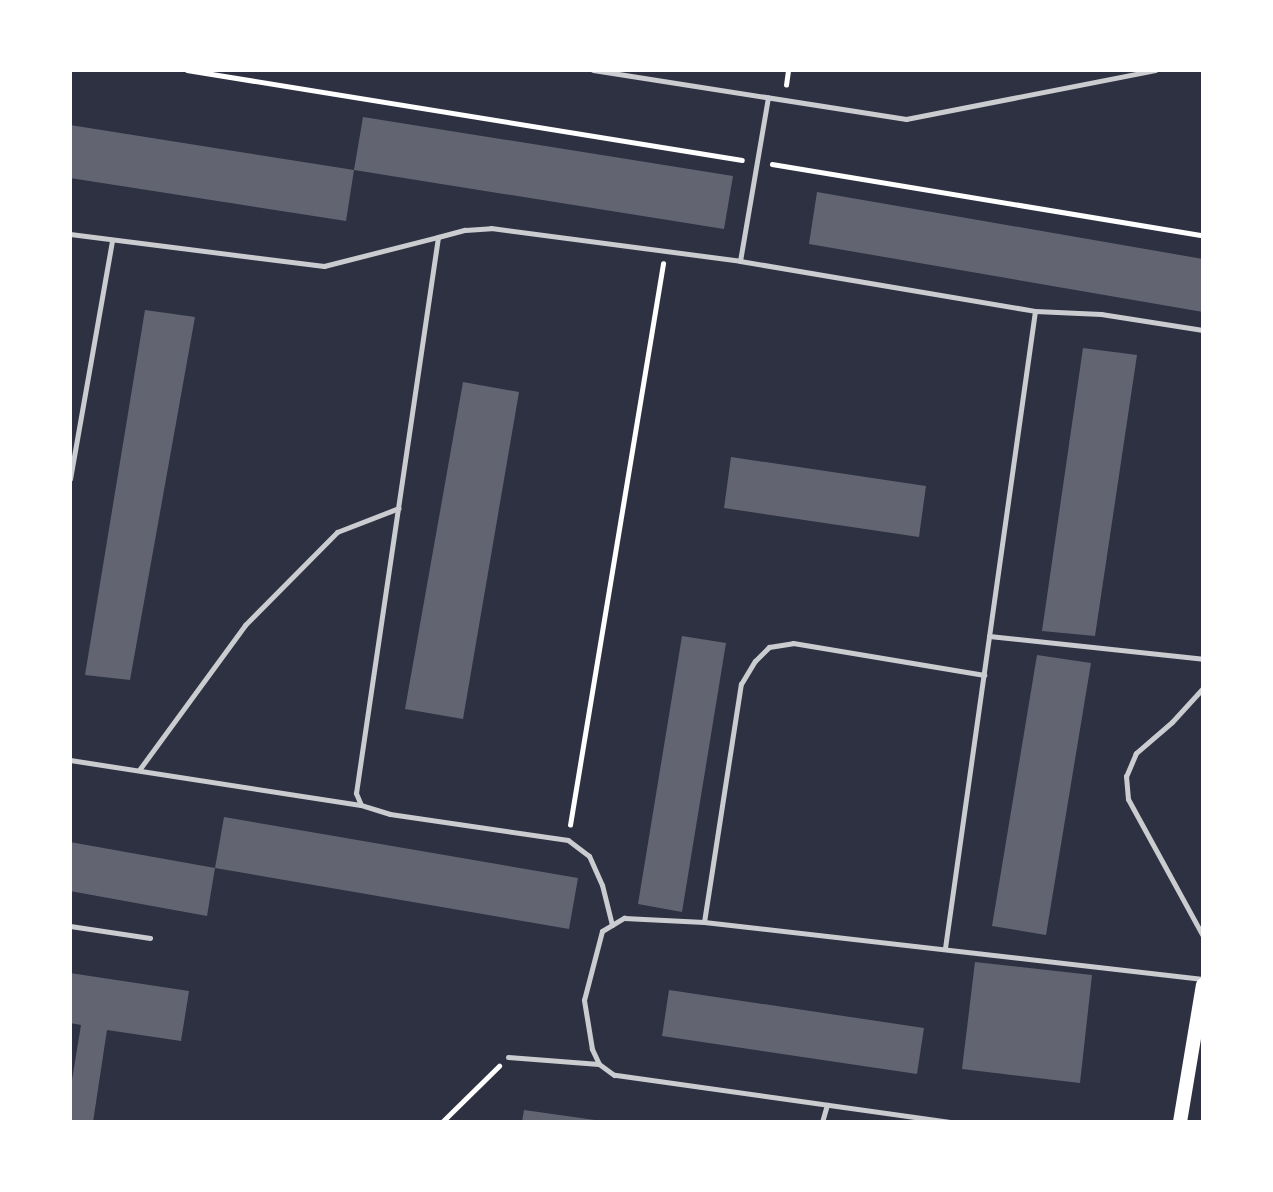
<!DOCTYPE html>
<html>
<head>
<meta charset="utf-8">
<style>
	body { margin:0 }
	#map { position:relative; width:1273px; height:1192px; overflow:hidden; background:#2d3142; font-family:"Noto Sans",sans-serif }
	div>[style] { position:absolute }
	.building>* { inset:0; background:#626471 }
	.path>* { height:4.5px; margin:-2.25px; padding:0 2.25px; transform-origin:2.25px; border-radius:2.25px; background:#fff }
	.service>* { height:5px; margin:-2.5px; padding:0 2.5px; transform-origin:2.5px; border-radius:2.5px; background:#caccd0 }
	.secondary>* { height:14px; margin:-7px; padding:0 7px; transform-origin:7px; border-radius:7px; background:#fff }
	span { translate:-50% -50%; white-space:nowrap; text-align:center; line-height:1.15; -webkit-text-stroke:7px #fff; paint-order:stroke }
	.frame { position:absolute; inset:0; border:72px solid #fff; pointer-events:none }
</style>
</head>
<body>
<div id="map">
	<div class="building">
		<div style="clip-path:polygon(363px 117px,733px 176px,724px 229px,354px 170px)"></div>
		<div style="clip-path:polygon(70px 125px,354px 170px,346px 221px,70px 178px)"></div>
		<div style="clip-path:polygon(817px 192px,1203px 259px,1203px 312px,809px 244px)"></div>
		<div style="clip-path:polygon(145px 310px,195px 317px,130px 680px,85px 675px)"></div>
		<div style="clip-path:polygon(1083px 348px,1137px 355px,1095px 636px,1042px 631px)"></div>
		<div style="clip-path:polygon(463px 382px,519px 392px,463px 719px,405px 709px)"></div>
		<div style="clip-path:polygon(731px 457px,926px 486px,919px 537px,724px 508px)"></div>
		<div style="clip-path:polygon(682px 636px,726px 643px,682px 912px,638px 904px)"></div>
		<div style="clip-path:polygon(1037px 655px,1091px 663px,1046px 935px,992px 926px)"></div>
		<div style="clip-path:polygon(224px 817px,578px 878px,569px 929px,215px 868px)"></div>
		<div style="clip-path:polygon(70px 842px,215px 868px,207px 916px,70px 891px)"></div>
		<div style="clip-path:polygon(975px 962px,1092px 975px,1080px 1083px,962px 1069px)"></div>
		<div style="clip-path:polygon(70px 973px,189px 991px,181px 1041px,107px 1030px,93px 1122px,70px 1122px,70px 1092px,81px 1025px,70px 1023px)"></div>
		<div style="clip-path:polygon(669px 990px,924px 1028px,917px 1074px,662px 1036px)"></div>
		<div style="clip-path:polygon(524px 1110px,595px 1120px,595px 1122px,522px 1122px)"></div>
	</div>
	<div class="path">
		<div style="left:187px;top:70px;width:562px;rotate:9.21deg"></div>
		<div style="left:786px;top:85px;width:15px;rotate:-82deg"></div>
		<div style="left:772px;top:164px;width:437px;rotate:9.4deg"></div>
		<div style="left:570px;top:825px;width:569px;rotate:-80.59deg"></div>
		<div style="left:442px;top:1122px;width:80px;rotate:-44.5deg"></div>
	</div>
	<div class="service">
		<div style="left:593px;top:70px;width:317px;rotate:8.9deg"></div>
		<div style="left:906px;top:119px;width:254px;rotate:-11.1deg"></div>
		<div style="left:70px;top:234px;width:256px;rotate:7.2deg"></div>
		<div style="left:324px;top:266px;width:118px;rotate:-14.3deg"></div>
		<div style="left:740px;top:261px;width:166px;rotate:-80.3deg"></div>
		<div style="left:70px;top:479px;width:241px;rotate:-80deg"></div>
		<div style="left:989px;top:636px;width:215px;rotate:6.1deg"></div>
		<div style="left:1203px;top:688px;width:46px;rotate:132.4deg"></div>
		<div style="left:1172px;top:722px;width:48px;rotate:139.3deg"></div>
		<div style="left:1136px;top:753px;width:25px;rotate:113deg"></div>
		<div style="left:1126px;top:776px;width:23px;rotate:85deg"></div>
		<div style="left:1128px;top:799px;width:156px;rotate:61.3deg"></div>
		<div style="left:70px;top:760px;width:294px;rotate:8.8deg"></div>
		<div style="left:139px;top:770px;width:180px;rotate:-53.8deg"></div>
		<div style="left:245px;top:625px;width:131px;rotate:-45.3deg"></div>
		<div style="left:337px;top:532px;width:66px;rotate:-21.2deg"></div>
		<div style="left:704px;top:922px;width:241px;rotate:-81.2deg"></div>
		<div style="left:741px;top:684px;width:27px;rotate:-59deg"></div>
		<div style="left:755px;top:661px;width:20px;rotate:-45deg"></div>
		<div style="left:769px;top:647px;width:24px;rotate:-9deg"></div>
		<div style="left:793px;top:643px;width:194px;rotate:9.5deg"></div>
		<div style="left:612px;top:925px;width:41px;rotate:-104deg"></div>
		<div style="left:602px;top:885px;width:32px;rotate:-114deg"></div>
		<div style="left:589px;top:856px;width:26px;rotate:-143deg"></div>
		<div style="left:568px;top:840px;width:180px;rotate:-171.7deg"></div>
		<div style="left:390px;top:814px;width:30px;rotate:-163deg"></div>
		<div style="left:361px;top:805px;width:13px;rotate:-113deg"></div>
		<div style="left:356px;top:793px;width:562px;rotate:-81.61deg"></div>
		<div style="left:438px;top:237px;width:28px;rotate:-15deg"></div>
		<div style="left:465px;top:230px;width:26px;rotate:-4deg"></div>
		<div style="left:491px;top:228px;width:251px;rotate:7.5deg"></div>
		<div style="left:740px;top:261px;width:299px;rotate:9.6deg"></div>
		<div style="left:1035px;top:311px;width:66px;rotate:2.6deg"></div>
		<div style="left:1101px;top:314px;width:103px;rotate:8.9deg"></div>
		<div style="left:70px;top:926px;width:81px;rotate:8.5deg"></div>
		<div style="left:945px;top:948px;width:643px;rotate:-81.96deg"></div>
		<div style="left:508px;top:1057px;width:91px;rotate:4.4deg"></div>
		<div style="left:822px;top:1122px;width:18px;rotate:-74deg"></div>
		<div style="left:950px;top:1122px;width:339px;rotate:-172deg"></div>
		<div style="left:614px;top:1075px;width:19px;rotate:-144deg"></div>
		<div style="left:599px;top:1064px;width:17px;rotate:-115deg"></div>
		<div style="left:592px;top:1049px;width:50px;rotate:-99.3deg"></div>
		<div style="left:584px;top:1000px;width:71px;rotate:-75.4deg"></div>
		<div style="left:602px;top:931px;width:26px;rotate:-31deg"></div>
		<div style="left:624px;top:918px;width:80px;rotate:2.9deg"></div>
		<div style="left:704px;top:922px;width:502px;rotate:6.52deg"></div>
	</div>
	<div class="secondary">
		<div style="left:1180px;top:1122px;width:139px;rotate:-80.5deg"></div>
	</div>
	<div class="frame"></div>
</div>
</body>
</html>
